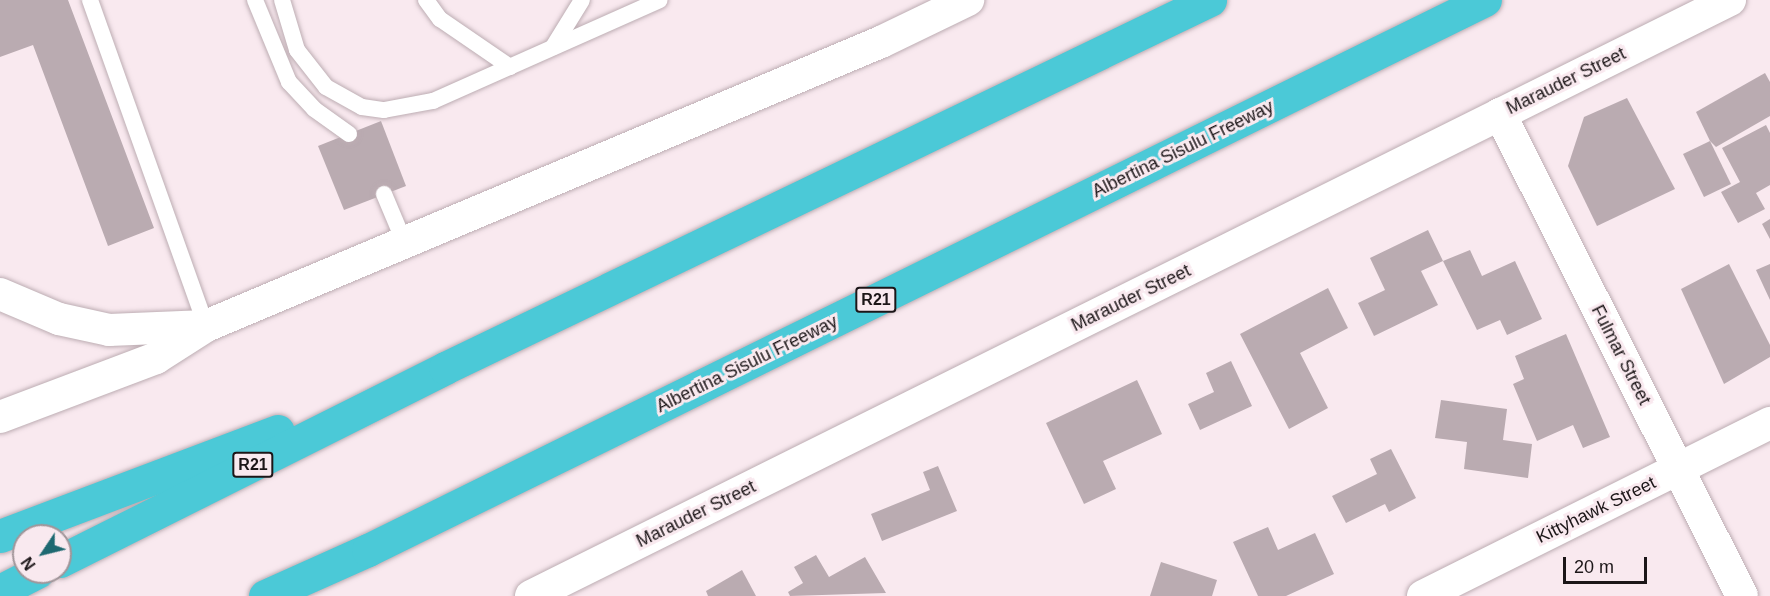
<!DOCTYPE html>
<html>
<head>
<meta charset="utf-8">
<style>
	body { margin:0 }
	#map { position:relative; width:1770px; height:596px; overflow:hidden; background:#f9e9ef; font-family:Arial,sans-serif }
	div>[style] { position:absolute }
	.building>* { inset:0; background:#baabb1 }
	.roads { filter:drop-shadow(0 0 2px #bdadb3) drop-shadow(0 0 2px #bdadb3) }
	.lane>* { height:16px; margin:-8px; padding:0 8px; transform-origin:8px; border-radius:8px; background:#fff }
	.street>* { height:32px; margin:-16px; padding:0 16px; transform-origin:16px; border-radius:16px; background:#fff }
	.highway>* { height:33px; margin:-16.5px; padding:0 16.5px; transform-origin:16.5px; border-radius:16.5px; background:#4bc9d7 }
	span { translate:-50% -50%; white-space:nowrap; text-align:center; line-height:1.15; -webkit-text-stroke:6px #f9e9ef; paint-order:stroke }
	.shield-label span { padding:2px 4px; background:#f9e9ef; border:2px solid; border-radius:4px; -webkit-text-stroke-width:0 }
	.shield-label { font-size:16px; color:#1c1618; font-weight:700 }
	.street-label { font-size:18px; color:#1c1618 }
	.north { position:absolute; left:12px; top:524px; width:60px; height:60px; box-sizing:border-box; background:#f9e9ef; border:2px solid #a19599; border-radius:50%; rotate:235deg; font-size:16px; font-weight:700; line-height:24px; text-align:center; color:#1c1618 }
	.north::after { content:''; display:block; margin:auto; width:21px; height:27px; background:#1e6971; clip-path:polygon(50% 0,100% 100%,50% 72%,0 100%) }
	.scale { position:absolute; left:1563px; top:557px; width:84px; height:27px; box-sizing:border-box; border:3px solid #1c1618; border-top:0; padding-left:8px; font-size:18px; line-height:21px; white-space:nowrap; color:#1c1618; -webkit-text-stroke:4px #f9e9ef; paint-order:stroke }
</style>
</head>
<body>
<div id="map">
	<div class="building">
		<div style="clip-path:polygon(0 0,68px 0,154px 228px,108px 246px,33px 45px,0 57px)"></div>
		<div style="clip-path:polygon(1765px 73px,1770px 82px,1770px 116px,1716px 147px,1710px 141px,1696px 112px)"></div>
		<div style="clip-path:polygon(1627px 98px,1675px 189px,1597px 226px,1568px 166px,1584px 117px)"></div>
		<div style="clip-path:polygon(381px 121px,406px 186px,344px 210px,318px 146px)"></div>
		<div style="clip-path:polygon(1766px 125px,1770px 133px,1770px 185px,1756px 193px,1765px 209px,1738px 223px,1721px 192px,1740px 182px,1722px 148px)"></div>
		<div style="clip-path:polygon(1710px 141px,1731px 184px,1704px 197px,1683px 154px)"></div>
		<div style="clip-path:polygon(1770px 219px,1770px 239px,1762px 224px)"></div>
		<div style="clip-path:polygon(1428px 230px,1443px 261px,1470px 250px,1482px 276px,1515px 261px,1542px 319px,1507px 335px,1500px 320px,1477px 330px,1443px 261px,1421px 271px,1438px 305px,1374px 336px,1358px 303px,1385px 290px,1370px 258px)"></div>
		<div style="clip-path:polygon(1729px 264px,1770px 345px,1770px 357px,1724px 384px,1681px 289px)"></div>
		<div style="clip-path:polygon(1770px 264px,1770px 300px,1756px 270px)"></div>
		<div style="clip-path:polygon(1328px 288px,1348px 328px,1300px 353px,1328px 408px,1289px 429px,1240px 334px)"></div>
		<div style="clip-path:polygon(1566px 334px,1610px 437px,1583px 448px,1573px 425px,1537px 441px,1513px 384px,1524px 379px,1515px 356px)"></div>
		<div style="clip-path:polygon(1231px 361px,1252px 406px,1200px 430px,1188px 404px,1214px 392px,1206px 373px)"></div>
		<div style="clip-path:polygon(1137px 380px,1162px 434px,1103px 461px,1116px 489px,1084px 504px,1046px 423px)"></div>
		<div style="clip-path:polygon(1441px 400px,1507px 409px,1503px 440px,1532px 444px,1528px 478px,1464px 469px,1467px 442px,1435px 438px)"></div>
		<div style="clip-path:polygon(1391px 449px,1416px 498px,1389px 512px,1385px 504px,1346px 523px,1332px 496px,1377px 474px,1370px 459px)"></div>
		<div style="clip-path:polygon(938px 466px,957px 511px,882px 541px,871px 514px,930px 490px,923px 472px)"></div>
		<div style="clip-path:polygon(1268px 527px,1278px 550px,1315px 533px,1334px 574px,1286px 596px,1258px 596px,1233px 542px)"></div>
		<div style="clip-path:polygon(816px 555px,829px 577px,865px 557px,886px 593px,790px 596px,788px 592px,803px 583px,794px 567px)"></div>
		<div style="clip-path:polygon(1161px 562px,1217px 580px,1212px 596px,1150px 596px)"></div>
		<div style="clip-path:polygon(742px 570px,756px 596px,708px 596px,706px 591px)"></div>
	</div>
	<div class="roads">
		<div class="lane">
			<div style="left:90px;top:0;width:346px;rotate:70.4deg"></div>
			<div style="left:255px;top:0;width:89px;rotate:67.5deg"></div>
			<div style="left:289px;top:82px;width:37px;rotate:47deg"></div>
			<div style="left:314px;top:109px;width:43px;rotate:35.5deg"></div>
			<div style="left:282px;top:0;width:52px;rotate:73.3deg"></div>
			<div style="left:297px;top:50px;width:47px;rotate:51.9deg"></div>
			<div style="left:326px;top:87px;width:41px;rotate:29.1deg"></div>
			<div style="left:362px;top:107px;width:22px;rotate:8deg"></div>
			<div style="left:384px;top:110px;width:50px;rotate:-10.4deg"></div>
			<div style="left:433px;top:101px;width:248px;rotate:-24deg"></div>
			<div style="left:426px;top:0;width:24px;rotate:54deg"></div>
			<div style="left:440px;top:19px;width:85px;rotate:34.4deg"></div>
			<div style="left:553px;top:47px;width:55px;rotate:-58.3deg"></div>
			<div style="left:384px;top:194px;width:54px;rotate:67.2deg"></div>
		</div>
		<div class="street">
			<div style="left:1500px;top:114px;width:539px;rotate:63.34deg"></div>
			<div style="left:0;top:294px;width:64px;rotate:23deg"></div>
			<div style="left:59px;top:319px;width:51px;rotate:12.4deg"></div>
			<div style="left:109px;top:330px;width:97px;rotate:-2.4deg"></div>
			<div style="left:0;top:417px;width:167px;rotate:-20.7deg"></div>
			<div style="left:156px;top:358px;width:59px;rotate:-32.6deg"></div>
			<div style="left:206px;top:326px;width:732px;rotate:-22.82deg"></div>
			<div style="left:881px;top:42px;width:97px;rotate:-25.8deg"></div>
			<div style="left:531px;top:596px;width:1339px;rotate:-26.43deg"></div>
			<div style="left:1423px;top:596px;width:388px;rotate:-26.5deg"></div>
		</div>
		<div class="highway">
			<div style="left:0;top:536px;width:297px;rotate:-20.7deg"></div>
			<div style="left:60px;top:561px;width:431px;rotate:-26.6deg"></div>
			<div style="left:445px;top:368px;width:849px;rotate:-25.69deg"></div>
			<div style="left:0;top:591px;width:42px;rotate:-27.2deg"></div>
			<div style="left:265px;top:596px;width:113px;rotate:-24.1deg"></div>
			<div style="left:368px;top:550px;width:1245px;rotate:-26.22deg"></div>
		</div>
	</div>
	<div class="shield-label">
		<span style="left:876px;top:300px">R21</span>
		<span style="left:253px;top:465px">R21</span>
	</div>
	<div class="street-label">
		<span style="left:1566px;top:81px;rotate:-26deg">Marauder Street</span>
		<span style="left:1183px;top:149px;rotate:-26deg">Albertina Sisulu Freeway</span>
		<span style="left:1131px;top:298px;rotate:-26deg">Marauder Street</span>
		<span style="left:1621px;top:355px;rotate:63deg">Fulmar Street</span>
		<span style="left:747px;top:364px;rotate:-26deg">Albertina Sisulu Freeway</span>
		<span style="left:1596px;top:510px;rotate:-26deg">Kittyhawk Street</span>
		<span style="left:696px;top:514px;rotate:-26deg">Marauder Street</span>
	</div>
	<div class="north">N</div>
	<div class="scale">20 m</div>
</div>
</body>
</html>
